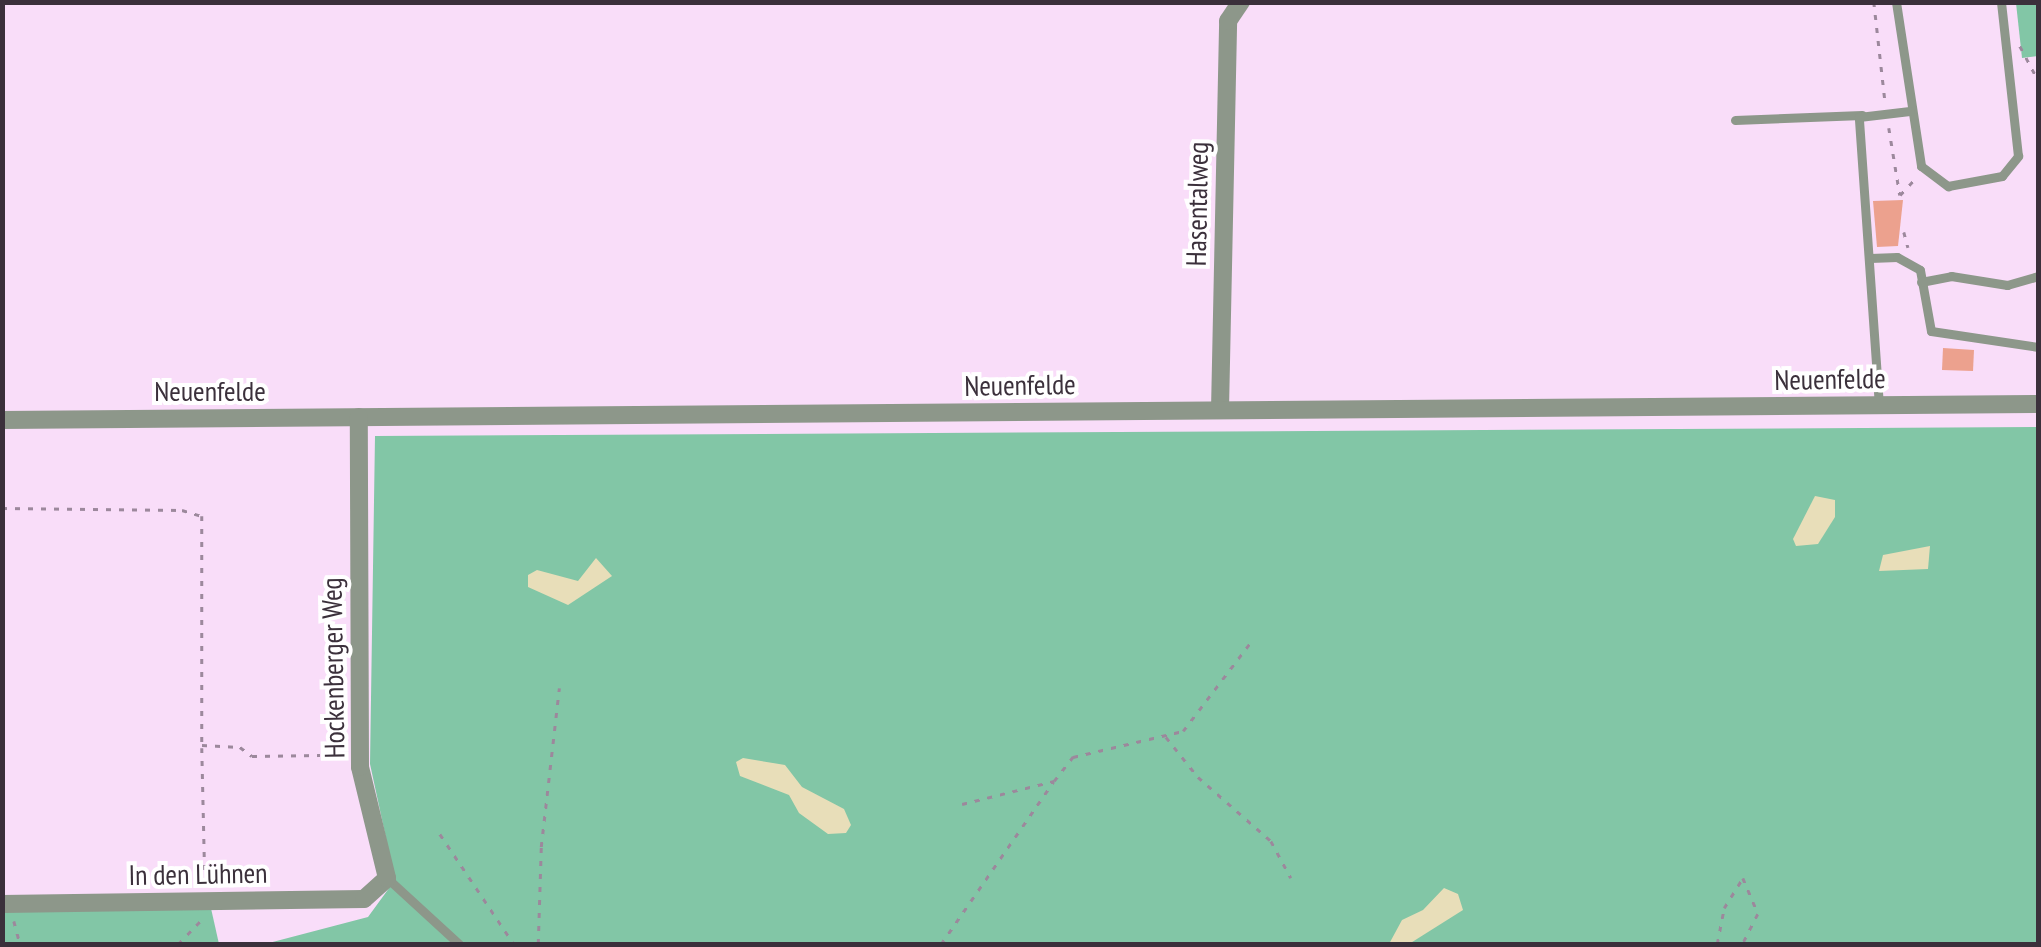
<!DOCTYPE html>
<html>
<head>
<meta charset="utf-8">
<style>
	body { margin:0 }
	#map { position:relative; width:2041px; height:947px; overflow:hidden; background:#f9ddf9; font-family:"PT Sans Narrow",sans-serif }
	div>[style] { position:absolute }
	.green>* { inset:0; background:#82c6a6 }
	.sand>* { inset:0; background:#e8deb9 }
	.building>* { inset:0; background:#eca18e }
	.path>* { height:2.5px; margin-top:-1.25px; transform-origin:0; background:repeating-linear-gradient(90deg,#9c889c 0 5px,transparent 0 13px) }
	.lane>* { height:9px; margin:-4.5px; padding:0 4.5px; transform-origin:4.5px; border-radius:4.5px; background:#8d978a }
	.street>* { height:18px; margin:-9px; padding:0 9px; transform-origin:9px; border-radius:9px; background:#8d978a }
	span { translate:-50% -50%; white-space:nowrap; text-align:center; line-height:1.15; -webkit-text-stroke:8px #fff; paint-order:stroke }
	.street-label { font-size:28px; color:#3b303b }
	.frame { position:absolute; inset:0; border:5px solid #3b303b; pointer-events:none }
</style>
</head>
<body>
<div id="map">
	<div class="green">
		<div style="clip-path:polygon(2016px 3px,2038px 3px,2038px 56px,2022px 58px)"></div>
		<div style="clip-path:polygon(2038px 427px,2038px 944px,265px 944px,368px 917px,395px 880px,370px 764px,375px 436px)"></div>
		<div style="clip-path:polygon(208px 895px,219px 944px,3px 944px,2px 899px)"></div>
	</div>
	<div class="sand">
		<div style="clip-path:polygon(1815px 496px,1835px 500px,1835px 517px,1818px 544px,1796px 546px,1793px 539px)"></div>
		<div style="clip-path:polygon(1930px 546px,1928px 569px,1879px 571px,1883px 555px)"></div>
		<div style="clip-path:polygon(596px 558px,612px 576px,568px 605px,528px 587px,528px 575px,537px 570px,578px 581px)"></div>
		<div style="clip-path:polygon(743px 758px,785px 765px,802px 787px,844px 809px,851px 825px,846px 833px,828px 834px,799px 813px,789px 795px,740px 776px,736px 762px)"></div>
		<div style="clip-path:polygon(1444px 888px,1458px 894px,1463px 910px,1409px 944px,1389px 944px,1402px 920px,1423px 910px)"></div>
	</div>
	<div class="building">
		<div style="clip-path:polygon(1903px 200px,1898px 246px,1877px 247px,1873px 201px)"></div>
		<div style="clip-path:polygon(1943px 348px,1974px 350px,1973px 371px,1942px 370px)"></div>
	</div>
	<div class="path">
		<div style="left:1874px;top:2px;width:99px;rotate:83.6deg"></div>
		<div style="left:2020px;top:46px;width:38px;rotate:62deg"></div>
		<div style="left:1889px;top:128px;width:68px;rotate:80.7deg"></div>
		<div style="left:1900px;top:195px;width:22px;rotate:-47deg"></div>
		<div style="left:1904px;top:232px;width:16px;rotate:75deg"></div>
		<div style="left:2px;top:508px;width:180px;rotate:0.6deg"></div>
		<div style="left:182px;top:510px;width:21px;rotate:17deg"></div>
		<div style="left:202px;top:516px;width:229px;rotate:90deg"></div>
		<div style="left:202px;top:745px;width:38px;rotate:3deg"></div>
		<div style="left:240px;top:747px;width:15px;rotate:37deg"></div>
		<div style="left:252px;top:756px;width:68px;rotate:-0.8deg"></div>
		<div style="left:1166px;top:737px;width:51px;rotate:51.3deg"></div>
		<div style="left:1198px;top:777px;width:97px;rotate:41.2deg"></div>
		<div style="left:1271px;top:841px;width:42px;rotate:61.6deg"></div>
		<div style="left:202px;top:748px;width:137px;rotate:88.7deg"></div>
		<div style="left:962px;top:804px;width:95px;rotate:-14deg"></div>
		<div style="left:1054px;top:781px;width:31px;rotate:-52deg"></div>
		<div style="left:1073px;top:757px;width:113px;rotate:-13.3deg"></div>
		<div style="left:1183px;top:731px;width:111px;rotate:-52.7deg"></div>
		<div style="left:440px;top:834px;width:133px;rotate:56.1deg"></div>
		<div style="left:14px;top:921px;width:24px;rotate:75deg"></div>
		<div style="left:178px;top:944px;width:33px;rotate:-46deg"></div>
		<div style="left:538px;top:944px;width:97px;rotate:-88.2deg"></div>
		<div style="left:541px;top:847px;width:160px;rotate:-83.5deg"></div>
		<div style="left:941px;top:944px;width:197px;rotate:-55.3deg"></div>
		<div style="left:1717px;top:944px;width:37px;rotate:-79deg"></div>
		<div style="left:1724px;top:908px;width:36px;rotate:-58deg"></div>
		<div style="left:1743px;top:878px;width:39px;rotate:67deg"></div>
		<div style="left:1758px;top:914px;width:34px;rotate:117deg"></div>
	</div>
	<div class="lane">
		<div style="left:1896px;top:2px;width:166px;rotate:81.3deg"></div>
		<div style="left:1921px;top:166px;width:34px;rotate:37deg"></div>
		<div style="left:1948px;top:186px;width:55px;rotate:-10.5deg"></div>
		<div style="left:2002px;top:176px;width:26px;rotate:-51deg"></div>
		<div style="left:2018px;top:156px;width:155px;rotate:-96.3deg"></div>
		<div style="left:1735px;top:120px;width:127px;rotate:-2.3deg"></div>
		<div style="left:1870px;top:258px;width:27px;rotate:-2deg"></div>
		<div style="left:1897px;top:257px;width:26px;rotate:29deg"></div>
		<div style="left:1920px;top:270px;width:62px;rotate:79.8deg"></div>
		<div style="left:1931px;top:331px;width:108px;rotate:8.5deg"></div>
		<div style="left:1921px;top:282px;width:31px;rotate:-11deg"></div>
		<div style="left:1951px;top:276px;width:57px;rotate:9.1deg"></div>
		<div style="left:2007px;top:285px;width:32px;rotate:-16deg"></div>
		<div style="left:1879px;top:406px;width:290px;rotate:-94deg"></div>
		<div style="left:1859px;top:117px;width:51px;rotate:-6.7deg"></div>
		<div style="left:387px;top:878px;width:98px;rotate:42.5deg"></div>
	</div>
	<div class="street">
		<div style="left:1220px;top:410px;width:389px;rotate:-88.8deg"></div>
		<div style="left:1228px;top:21px;width:23px;rotate:-56deg"></div>
		<div style="left:2px;top:420px;width:2036px;rotate:-0.45deg"></div>
		<div style="left:2px;top:904px;width:362px;rotate:-0.8deg"></div>
		<div style="left:364px;top:899px;width:31px;rotate:-42deg"></div>
		<div style="left:387px;top:878px;width:114px;rotate:-103.7deg"></div>
		<div style="left:360px;top:767px;width:350px;rotate:-90.2deg"></div>
	</div>
	<div class="street-label">
		<span style="left:1197px;top:204px;rotate:-89deg">Hasentalweg</span>
		<span style="left:1830px;top:379px;rotate:-1deg">Neuenfelde</span>
		<span style="left:1020px;top:385px;rotate:-1deg">Neuenfelde</span>
		<span style="left:210px;top:391px">Neuenfelde</span>
		<span style="left:333px;top:668px;rotate:-91deg">Hockenberger Weg</span>
		<span style="left:198px;top:874px;rotate:-1deg">In den Lühnen</span>
	</div>
	<div class="frame"></div>
</div>
</body>
</html>
